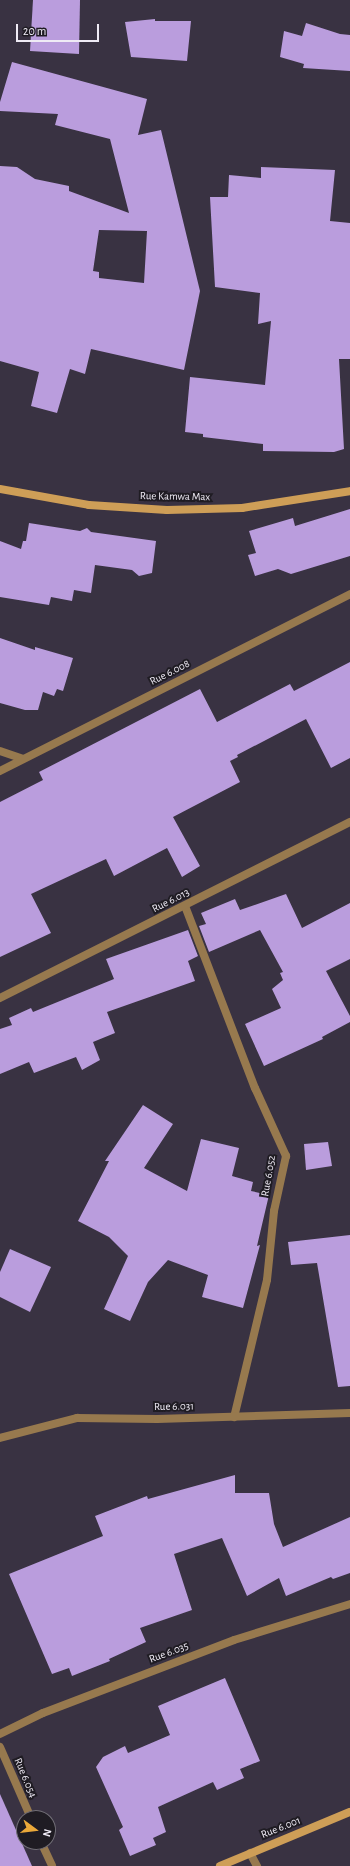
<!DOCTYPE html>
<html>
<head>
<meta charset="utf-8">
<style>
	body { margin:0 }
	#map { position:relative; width:350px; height:1866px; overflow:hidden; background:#393242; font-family:"Alegreya Sans",sans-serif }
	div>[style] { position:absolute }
	.building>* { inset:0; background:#ba9ddd }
	.street>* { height:8px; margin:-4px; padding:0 4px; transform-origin:4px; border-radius:4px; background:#97794e }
	.secondary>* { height:8px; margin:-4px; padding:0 4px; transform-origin:4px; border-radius:4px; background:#ce9e57 }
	span { translate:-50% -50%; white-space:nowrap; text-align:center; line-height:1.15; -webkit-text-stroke:4px #1f1c23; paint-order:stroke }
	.street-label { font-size:11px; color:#efebf5 }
	.north { position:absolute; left:16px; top:1810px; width:40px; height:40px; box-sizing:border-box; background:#1f1c23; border:1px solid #726f77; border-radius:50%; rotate:105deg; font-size:11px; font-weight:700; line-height:16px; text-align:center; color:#efebf5 }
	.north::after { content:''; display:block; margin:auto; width:14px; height:18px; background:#eba93a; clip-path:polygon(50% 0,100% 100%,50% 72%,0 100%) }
	.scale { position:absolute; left:16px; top:24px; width:83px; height:18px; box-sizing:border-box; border:2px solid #efebf5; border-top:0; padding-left:5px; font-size:12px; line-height:14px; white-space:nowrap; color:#efebf5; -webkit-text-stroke:3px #1f1c23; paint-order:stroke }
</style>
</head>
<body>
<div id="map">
	<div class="building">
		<div style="clip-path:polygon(33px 0,80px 0,79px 54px,30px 51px)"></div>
		<div style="clip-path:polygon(155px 19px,155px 21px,191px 21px,187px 61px,131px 57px,125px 22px)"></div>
		<div style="clip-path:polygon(306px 23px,340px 34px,350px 35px,350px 71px,303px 68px,304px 64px,280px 57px,284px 31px,302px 36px)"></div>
		<div style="clip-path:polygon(evenodd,12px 62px,147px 99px,138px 135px,161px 130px,200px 291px,184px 370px,91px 349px,85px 374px,70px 369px,57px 413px,31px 406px,39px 372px,0 361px,0 166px,17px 167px,35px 179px,69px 186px,69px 191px,129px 213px,110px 139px,55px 125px,58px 114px,0 111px,0 102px,12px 62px,99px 230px,147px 231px,144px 283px,99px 278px,99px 272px,93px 271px,99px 230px)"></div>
		<div style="clip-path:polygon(261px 167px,335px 170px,330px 221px,350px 223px,350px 359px,339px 359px,344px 449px,334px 452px,263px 451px,263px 444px,203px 437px,203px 434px,185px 432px,190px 377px,265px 385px,271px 321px,258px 324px,260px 293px,215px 287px,210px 197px,228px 197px,229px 175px,261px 178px)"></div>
		<div style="clip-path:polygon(350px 509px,350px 556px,291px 574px,278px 569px,255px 576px,248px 555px,256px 553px,249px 531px,293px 518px,295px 526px)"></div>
		<div style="clip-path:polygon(29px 523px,80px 531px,87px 528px,91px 532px,156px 541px,152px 573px,139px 576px,132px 570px,95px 565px,91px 593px,74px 590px,72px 601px,51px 597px,49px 605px,0 597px,0 541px,21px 549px,23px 541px,26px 541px)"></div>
		<div style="clip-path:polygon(0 638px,35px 650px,35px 647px,73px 658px,63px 691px,57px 689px,54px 696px,43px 692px,38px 710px,25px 710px,0 703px)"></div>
		<div style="clip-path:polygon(350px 662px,350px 758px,331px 768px,306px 719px,237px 755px,238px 757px,230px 761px,240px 782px,173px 817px,200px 866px,182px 877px,167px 848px,114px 876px,106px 859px,31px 894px,51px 933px,0 957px,0 802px,43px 780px,39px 772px,200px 689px,217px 722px,290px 684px,294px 691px)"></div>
		<div style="clip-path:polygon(286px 894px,302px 928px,350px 903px,350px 959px,326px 971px,350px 1016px,350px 1022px,322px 1037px,323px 1039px,264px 1066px,245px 1024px,281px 1008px,272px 989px,283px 980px,280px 973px,283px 972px,260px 930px,209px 952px,199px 926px,206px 924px,201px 913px,235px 899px,240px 910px)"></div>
		<div style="clip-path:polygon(188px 930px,198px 956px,188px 961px,195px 981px,107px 1012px,115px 1033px,93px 1042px,100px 1060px,82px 1070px,76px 1057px,34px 1073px,29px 1062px,0 1074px,0 1029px,12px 1025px,9px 1018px,31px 1008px,33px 1012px,114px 979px,106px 959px)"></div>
		<div style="clip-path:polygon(143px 1105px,173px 1124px,144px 1168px,187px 1191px,201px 1139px,239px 1148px,232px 1176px,253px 1182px,251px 1191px,269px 1195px,257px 1246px,260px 1245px,243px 1308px,202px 1297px,208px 1275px,168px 1260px,148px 1282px,130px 1321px,104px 1309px,128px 1256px,109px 1237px,78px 1221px,109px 1161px,105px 1161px)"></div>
		<div style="clip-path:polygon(328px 1142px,332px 1166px,306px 1170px,304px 1144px)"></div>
		<div style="clip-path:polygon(350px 1235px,350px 1386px,338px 1387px,317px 1263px,291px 1265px,288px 1242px)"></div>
		<div style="clip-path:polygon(10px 1249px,51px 1267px,30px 1312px,0 1297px,0 1272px)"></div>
		<div style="clip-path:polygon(235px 1475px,235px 1493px,269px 1493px,274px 1524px,283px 1547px,350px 1517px,350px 1573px,333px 1579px,331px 1577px,286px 1596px,279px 1578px,247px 1596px,222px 1538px,174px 1554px,192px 1610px,140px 1628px,146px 1642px,109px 1659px,110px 1661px,72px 1676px,69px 1668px,52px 1674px,9px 1574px,103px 1536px,95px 1516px,147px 1496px,148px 1499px)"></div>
		<div style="clip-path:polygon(225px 1678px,260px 1761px,240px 1769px,244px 1778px,217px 1790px,213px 1782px,158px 1807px,166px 1832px,153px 1838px,156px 1845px,130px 1856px,119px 1830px,123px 1827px,96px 1767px,103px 1757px,125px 1746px,128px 1753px,170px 1735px,158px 1706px)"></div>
		<div style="clip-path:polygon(0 1794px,32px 1866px,0 1866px)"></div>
	</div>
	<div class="street">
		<div style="left:0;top:751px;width:24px;rotate:19deg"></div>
		<div style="left:0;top:771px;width:392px;rotate:-26.8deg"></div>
		<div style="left:185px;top:906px;width:195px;rotate:69deg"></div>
		<div style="left:255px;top:1088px;width:75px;rotate:65.5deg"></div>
		<div style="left:286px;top:1156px;width:56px;rotate:102.3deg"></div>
		<div style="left:274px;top:1211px;width:69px;rotate:95.8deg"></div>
		<div style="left:267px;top:1280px;width:141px;rotate:103.5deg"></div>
		<div style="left:0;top:998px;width:392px;rotate:-26.7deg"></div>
		<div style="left:0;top:1438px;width:80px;rotate:-14.6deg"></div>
		<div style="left:77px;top:1418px;width:80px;rotate:0.7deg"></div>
		<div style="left:157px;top:1419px;width:193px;rotate:-1.8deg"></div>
		<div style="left:0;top:1734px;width:48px;rotate:-26deg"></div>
		<div style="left:43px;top:1713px;width:204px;rotate:-20.9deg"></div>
		<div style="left:234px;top:1640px;width:121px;rotate:-17.2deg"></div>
		<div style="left:0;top:1747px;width:77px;rotate:66.4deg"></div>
		<div style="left:41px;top:1842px;width:26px;rotate:65deg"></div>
		<div style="left:250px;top:1853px;width:15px;rotate:62deg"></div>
	</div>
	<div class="secondary">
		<div style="left:0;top:489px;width:90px;rotate:10.2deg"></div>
		<div style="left:89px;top:505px;width:78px;rotate:3.7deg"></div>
		<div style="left:167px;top:510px;width:75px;rotate:-1.5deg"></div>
		<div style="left:242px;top:508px;width:109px;rotate:-8.9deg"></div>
		<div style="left:220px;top:1866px;width:141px;rotate:-22.6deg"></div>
	</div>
	<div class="street-label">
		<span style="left:175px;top:497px;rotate:1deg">Rue Kamwa Max</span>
		<span style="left:170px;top:673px;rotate:-27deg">Rue 6.008</span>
		<span style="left:171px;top:901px;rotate:-27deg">Rue 6.013</span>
		<span style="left:269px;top:1176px;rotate:-80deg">Rue 6.052</span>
		<span style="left:174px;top:1407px;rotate:-1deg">Rue 6.031</span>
		<span style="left:169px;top:1653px;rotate:-21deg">Rue 6.035</span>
		<span style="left:25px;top:1778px;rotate:67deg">Rue 6.054</span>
		<span style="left:281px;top:1828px;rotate:-22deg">Rue 6.001</span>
	</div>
	<div class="north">N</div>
	<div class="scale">20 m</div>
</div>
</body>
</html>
